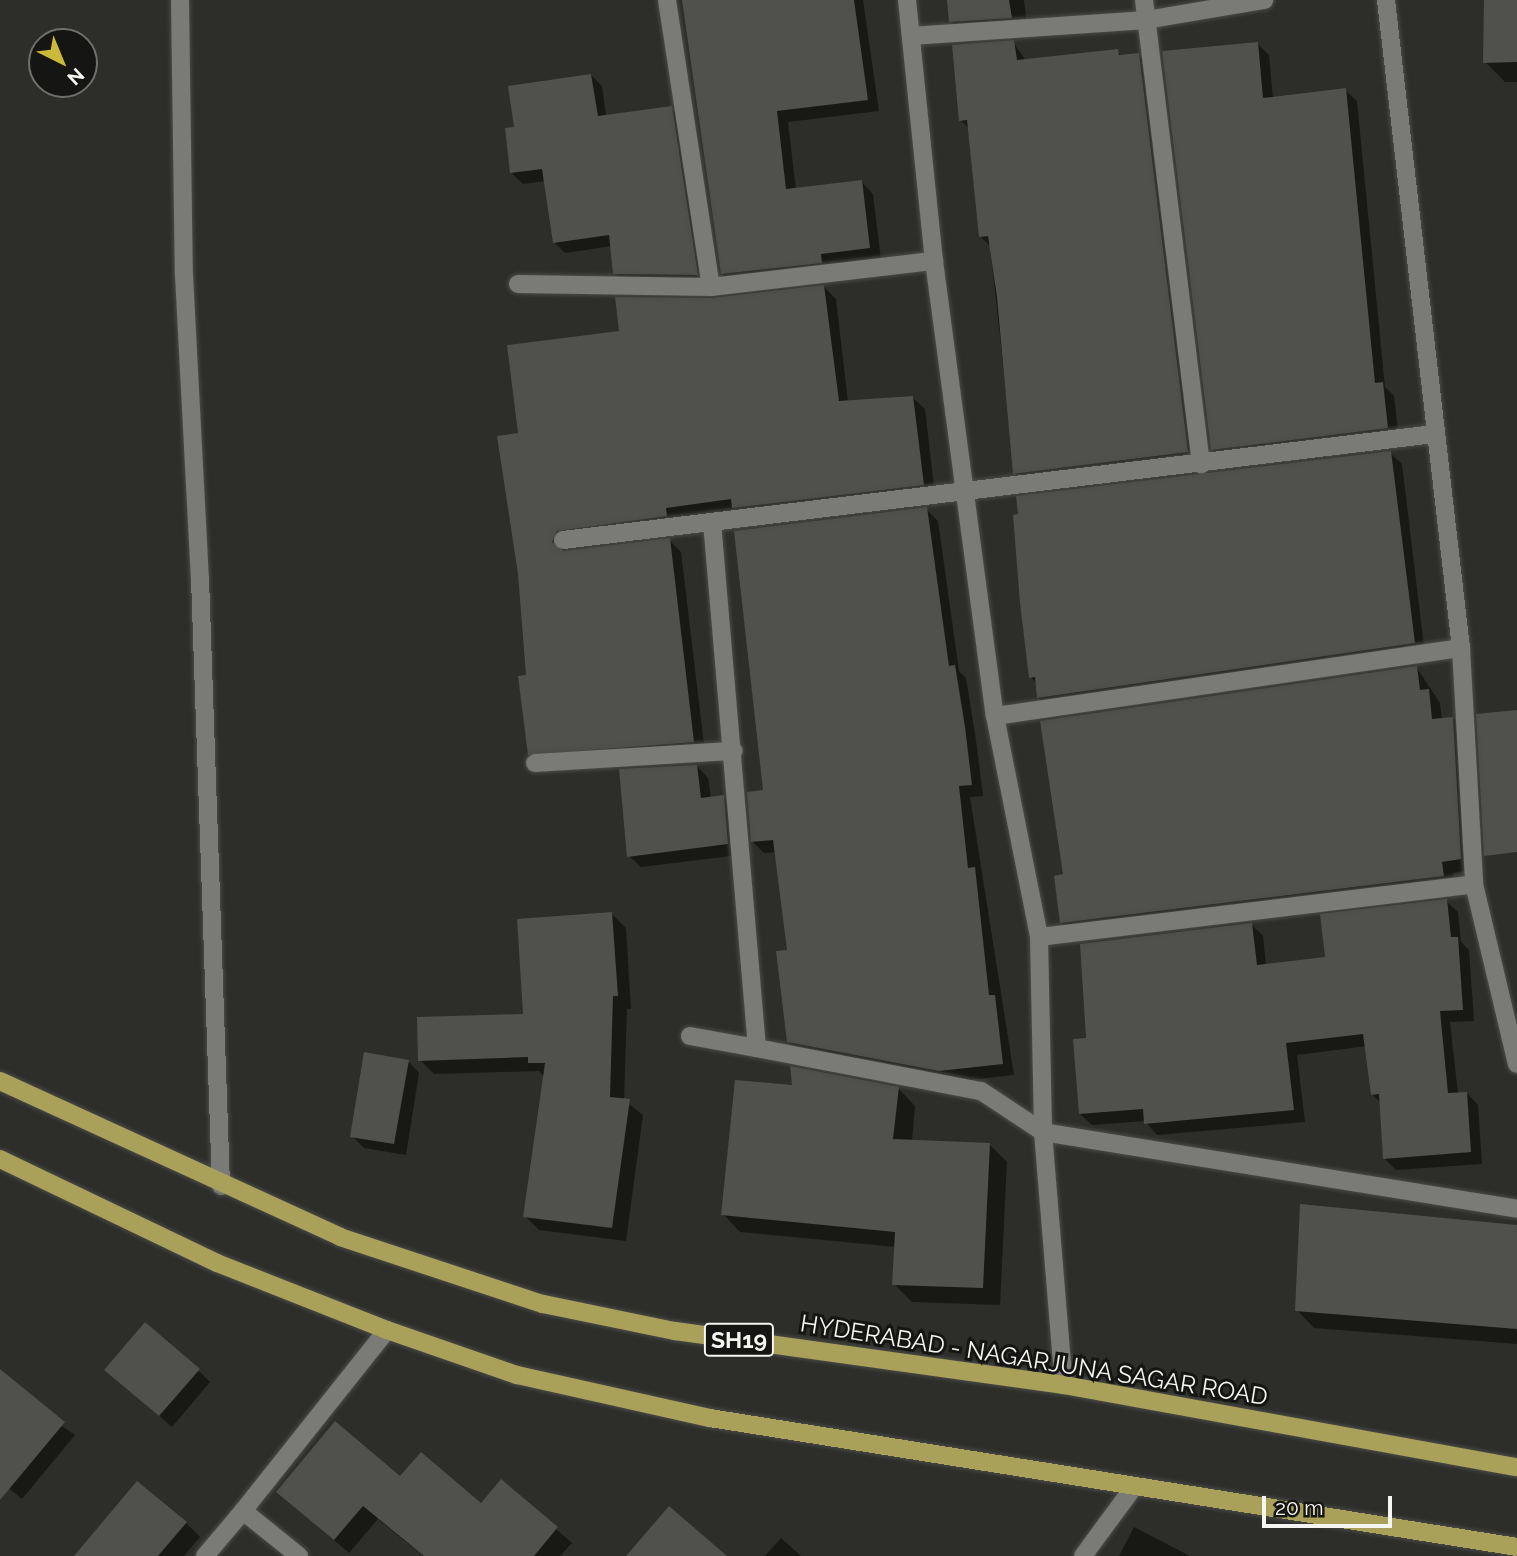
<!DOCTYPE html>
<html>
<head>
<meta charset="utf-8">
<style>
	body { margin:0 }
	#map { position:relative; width:1517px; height:1556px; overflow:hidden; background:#2d2d29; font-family:Raleway,sans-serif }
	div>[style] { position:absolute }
	.shadow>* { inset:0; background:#0007 }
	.building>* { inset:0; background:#50504c }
	.roads { filter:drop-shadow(0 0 2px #4b4b48) drop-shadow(0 0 2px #4b4b48) }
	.minor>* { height:18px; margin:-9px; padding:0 9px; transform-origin:9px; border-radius:9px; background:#7a7a76 }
	.major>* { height:18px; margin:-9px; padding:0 9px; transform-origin:9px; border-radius:9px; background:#a9a059 }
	span { translate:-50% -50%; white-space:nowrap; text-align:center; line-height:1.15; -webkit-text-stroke:6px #151513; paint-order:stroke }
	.shield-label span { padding:2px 5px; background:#151513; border:2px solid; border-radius:5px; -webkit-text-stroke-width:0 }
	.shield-label { font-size:23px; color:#f5f5f2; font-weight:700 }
	.street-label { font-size:24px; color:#f5f5f2 }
	.north { position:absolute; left:28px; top:28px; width:70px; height:70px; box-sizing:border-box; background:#151513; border:2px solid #6f6f6c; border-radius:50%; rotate:137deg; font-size:19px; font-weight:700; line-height:28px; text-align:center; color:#f5f5f2 }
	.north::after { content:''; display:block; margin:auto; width:24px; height:32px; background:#cbba39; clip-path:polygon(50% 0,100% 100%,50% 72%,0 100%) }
	.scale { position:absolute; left:1262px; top:1496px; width:130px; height:32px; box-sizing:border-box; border:4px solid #f5f5f2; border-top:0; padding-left:9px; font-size:21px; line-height:24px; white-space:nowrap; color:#f5f5f2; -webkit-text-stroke:5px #151513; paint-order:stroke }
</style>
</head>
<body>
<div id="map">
	<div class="shadow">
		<div style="clip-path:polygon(684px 0,863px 0,879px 111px,788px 122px,796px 190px,862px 182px,873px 194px,881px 260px,734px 285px,722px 274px)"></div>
		<div style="clip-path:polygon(949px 0,1024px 0,1028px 35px,969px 39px,951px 21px)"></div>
		<div style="clip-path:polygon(1486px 0,1517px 0,1517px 82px,1505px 82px,1485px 62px)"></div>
		<div style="clip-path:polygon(1013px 42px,1026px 61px,1117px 51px,1123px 57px,1138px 55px,1150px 67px,1199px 464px,1027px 485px,1015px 473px,990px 246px,981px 237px,969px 129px,961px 120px)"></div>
		<div style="clip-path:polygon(1257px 43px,1269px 55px,1273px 98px,1345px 90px,1357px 101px,1385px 387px,1394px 396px,1399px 439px,1224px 461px,1212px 449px)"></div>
		<div style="clip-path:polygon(591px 75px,602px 86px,606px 116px,671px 108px,682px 119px,708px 286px,626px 284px,615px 273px,612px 246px,565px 253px,554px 242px,546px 181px,523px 184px,512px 173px,516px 128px)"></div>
		<div style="clip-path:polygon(824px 287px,836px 299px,848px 402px,913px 398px,925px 409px,935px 496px,568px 542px,564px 553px,669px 540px,681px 552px,705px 753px,541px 766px,529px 754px,520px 435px,621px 332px,712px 300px)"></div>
		<div style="clip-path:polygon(1390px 453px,1402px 464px,1425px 655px,1050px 709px,1039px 698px,1037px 684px,1031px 677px)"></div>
		<div style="clip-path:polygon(926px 509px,938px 521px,959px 671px,966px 678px,976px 740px,983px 796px,970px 797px,1014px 1075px,952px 1082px,800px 1053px,788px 1041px,789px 951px,776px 852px,764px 853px,752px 841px,765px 792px)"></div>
		<div style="clip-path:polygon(1417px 668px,1440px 703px,1442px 720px,1453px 718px,1464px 730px,1467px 777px,1459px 777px,1465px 871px,1453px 873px,1455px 887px,1073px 934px,1061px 922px,1065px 876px,1042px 722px)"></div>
		<div style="clip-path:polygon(697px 766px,708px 778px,711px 798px,723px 797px,735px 808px,739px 855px,641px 867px,629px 856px)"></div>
		<div style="clip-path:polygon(1446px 901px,1458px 912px,1461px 942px,1469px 950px,1474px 1021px,1450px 1022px,1458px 1094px,1467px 1093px,1478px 1105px,1482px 1164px,1396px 1170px,1385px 1159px,1381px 1103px,1372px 1094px,1367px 1046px,1297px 1055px,1305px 1122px,1157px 1135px,1145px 1121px,1092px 1125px,1080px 1114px,1088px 1040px,1251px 924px,1263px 936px,1266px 966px,1327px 959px)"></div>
		<div style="clip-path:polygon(612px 914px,626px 928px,631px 1009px,627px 1009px,624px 1100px,643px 1115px,626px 1241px,539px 1230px,525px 1216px,544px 1077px,539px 1071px,434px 1074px,420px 1060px,525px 1015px)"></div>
		<div style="clip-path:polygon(408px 1061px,419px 1073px,406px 1155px,364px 1148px,352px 1136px)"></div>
		<div style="clip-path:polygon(794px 1087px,898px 1088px,915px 1106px,912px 1141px,990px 1145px,1007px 1162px,1000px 1305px,912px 1302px,894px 1284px,896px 1247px,740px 1232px,723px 1214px)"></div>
		<div style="clip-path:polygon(1517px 1227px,1517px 1344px,1314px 1328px,1297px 1310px)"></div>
		<div style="clip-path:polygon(106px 1370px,198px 1370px,210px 1382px,172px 1427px)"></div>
		<div style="clip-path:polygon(0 1384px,75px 1435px,22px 1499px,0 1481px)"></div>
		<div style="clip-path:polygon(401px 1478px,481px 1505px,501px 1481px,572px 1543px,560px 1556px,423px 1556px,378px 1519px,349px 1553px,278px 1492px)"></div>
		<div style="clip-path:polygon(186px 1523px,200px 1537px,184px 1556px,77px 1556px)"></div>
		<div style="clip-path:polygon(1134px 1527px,1190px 1556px,1119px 1556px)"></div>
		<div style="clip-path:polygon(781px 1538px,801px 1556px,765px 1556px)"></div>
	</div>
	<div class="building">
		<div style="clip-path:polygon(682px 0,854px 0,868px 100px,777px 111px,786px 189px,862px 180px,870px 248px,821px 254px,822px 263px,721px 274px)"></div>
		<div style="clip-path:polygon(947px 0,1009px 0,1012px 18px,949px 22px)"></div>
		<div style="clip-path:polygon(1484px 0,1517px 0,1517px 62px,1483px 63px)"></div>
		<div style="clip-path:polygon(1014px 40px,1017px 60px,1118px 49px,1119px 55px,1139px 53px,1188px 452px,1013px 474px,997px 297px,988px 236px,979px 237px,967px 120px,959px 121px,952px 45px)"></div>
		<div style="clip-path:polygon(1258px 42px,1263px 98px,1346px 88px,1375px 383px,1383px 382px,1388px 428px,1211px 450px,1162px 51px)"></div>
		<div style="clip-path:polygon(591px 74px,598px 116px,672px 106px,698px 275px,613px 274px,609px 235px,553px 243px,542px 169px,510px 173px,505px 128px,514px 127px,508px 86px)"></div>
		<div style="clip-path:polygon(824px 285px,839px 401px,913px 396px,924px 485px,732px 508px,731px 499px,666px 508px,667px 516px,557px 531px,552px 542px,564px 551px,670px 538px,694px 742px,528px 755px,518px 676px,526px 675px,518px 574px,497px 436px,518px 433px,507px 345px,619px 331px,615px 297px,712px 298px)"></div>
		<div style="clip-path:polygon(1391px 451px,1415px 643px,1037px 698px,1035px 677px,1029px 678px,1020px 603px,1013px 515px,1018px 514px,1016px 496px)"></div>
		<div style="clip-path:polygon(927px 507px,949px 666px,955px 665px,965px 727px,972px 785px,959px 786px,968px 868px,975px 867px,989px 995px,995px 995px,1003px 1064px,939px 1071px,787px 1042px,776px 951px,787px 950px,773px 840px,751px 842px,747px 792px,763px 790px,734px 531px)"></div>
		<div style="clip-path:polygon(1417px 666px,1420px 690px,1429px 689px,1432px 719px,1453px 717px,1461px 859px,1442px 862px,1444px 876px,1060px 923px,1054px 876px,1063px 874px,1040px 721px)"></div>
		<div style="clip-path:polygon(1517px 710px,1517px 852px,1484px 856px,1476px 714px)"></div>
		<div style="clip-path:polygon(697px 765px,701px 798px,724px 795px,728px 844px,627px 857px,619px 769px)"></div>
		<div style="clip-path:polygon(1447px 899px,1451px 937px,1458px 937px,1463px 1010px,1440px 1011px,1448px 1093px,1467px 1092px,1471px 1152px,1383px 1159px,1379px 1094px,1371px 1095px,1363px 1034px,1286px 1043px,1294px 1110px,1144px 1124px,1143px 1109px,1079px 1114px,1073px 1039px,1086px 1038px,1080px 944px,1252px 923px,1257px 965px,1325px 957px,1320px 914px)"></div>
		<div style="clip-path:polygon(612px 912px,618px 996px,613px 996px,610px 1097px,630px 1099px,612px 1228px,523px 1217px,545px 1063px,528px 1063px,528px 1057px,418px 1061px,417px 1017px,523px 1014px,517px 919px)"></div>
		<div style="clip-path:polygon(364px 1052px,409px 1060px,394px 1144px,350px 1137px)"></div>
		<div style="clip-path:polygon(790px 1066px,899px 1087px,893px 1139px,990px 1143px,983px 1288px,892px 1285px,895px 1232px,721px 1215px,735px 1080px,792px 1085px)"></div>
		<div style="clip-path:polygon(1300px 1204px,1517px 1225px,1517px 1329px,1295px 1311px)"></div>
		<div style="clip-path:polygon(145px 1322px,200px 1369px,159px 1416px,104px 1370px)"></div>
		<div style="clip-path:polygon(0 1369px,65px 1422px,0 1500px)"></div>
		<div style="clip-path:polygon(335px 1421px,400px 1476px,421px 1452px,481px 1503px,501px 1479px,558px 1527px,534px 1556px,424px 1556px,363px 1506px,334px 1540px,276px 1492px)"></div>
		<div style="clip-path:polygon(137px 1481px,187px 1522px,158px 1556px,74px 1556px)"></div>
		<div style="clip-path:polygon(669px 1506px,727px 1556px,626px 1556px)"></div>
	</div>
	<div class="roads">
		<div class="minor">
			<div style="left:180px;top:0;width:275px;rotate:89.2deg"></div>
			<div style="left:184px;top:275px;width:303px;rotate:87deg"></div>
			<div style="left:200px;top:578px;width:608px;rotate:88.02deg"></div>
			<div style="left:667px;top:0;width:290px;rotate:81.3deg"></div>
			<div style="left:907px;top:0;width:262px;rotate:84.1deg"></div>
			<div style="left:934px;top:261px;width:459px;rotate:82.4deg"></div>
			<div style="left:995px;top:716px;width:225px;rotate:78.7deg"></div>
			<div style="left:1039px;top:937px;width:195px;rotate:88.8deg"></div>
			<div style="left:1043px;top:1132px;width:254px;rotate:85.3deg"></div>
			<div style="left:1144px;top:0;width:468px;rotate:83deg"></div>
			<div style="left:1386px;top:0;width:652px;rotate:83.4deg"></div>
			<div style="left:1461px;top:648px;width:236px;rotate:86.8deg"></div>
			<div style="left:1474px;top:884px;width:185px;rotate:76.6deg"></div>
			<div style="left:911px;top:36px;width:236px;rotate:-3.9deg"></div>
			<div style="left:1146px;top:20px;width:120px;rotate:-9.6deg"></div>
			<div style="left:518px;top:284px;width:193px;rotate:0.9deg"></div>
			<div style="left:711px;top:287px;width:225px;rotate:-6.7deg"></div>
			<div style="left:563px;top:540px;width:877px;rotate:-6.94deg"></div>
			<div style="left:995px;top:716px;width:471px;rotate:-8.3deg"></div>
			<div style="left:535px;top:763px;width:199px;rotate:-3.5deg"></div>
			<div style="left:1039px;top:937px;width:438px;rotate:-6.9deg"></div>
			<div style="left:690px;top:1036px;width:68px;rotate:10.2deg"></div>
			<div style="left:757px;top:1048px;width:528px;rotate:-94.89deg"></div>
			<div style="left:757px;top:1048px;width:228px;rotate:10.9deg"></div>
			<div style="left:981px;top:1091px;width:74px;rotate:33.5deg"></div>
			<div style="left:1043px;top:1132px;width:480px;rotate:9.2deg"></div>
			<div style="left:205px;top:1556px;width:59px;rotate:-49.8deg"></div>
			<div style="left:299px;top:1556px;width:72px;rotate:-141.2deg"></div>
			<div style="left:243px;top:1511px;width:231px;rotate:-51.5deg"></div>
			<div style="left:1083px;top:1556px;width:84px;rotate:-53.7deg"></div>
		</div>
		<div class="major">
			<div style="left:0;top:1081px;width:374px;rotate:24.6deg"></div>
			<div style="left:340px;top:1237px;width:214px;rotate:18.3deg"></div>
			<div style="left:543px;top:1304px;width:135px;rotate:11.6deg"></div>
			<div style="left:675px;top:1331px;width:393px;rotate:7.9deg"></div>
			<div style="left:1064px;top:1385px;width:460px;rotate:10.3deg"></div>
			<div style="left:0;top:1159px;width:241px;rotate:25.6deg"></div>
			<div style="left:217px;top:1263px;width:183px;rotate:21.5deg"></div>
			<div style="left:387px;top:1330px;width:138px;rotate:19.1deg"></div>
			<div style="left:517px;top:1375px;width:198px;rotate:12.6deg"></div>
			<div style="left:710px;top:1418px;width:817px;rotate:9.08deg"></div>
		</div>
	</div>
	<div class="shield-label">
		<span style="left:739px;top:1340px">SH19</span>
	</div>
	<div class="street-label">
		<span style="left:1034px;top:1360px;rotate:9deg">HYDERABAD - NAGARJUNA SAGAR ROAD</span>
	</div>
	<div class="north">N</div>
	<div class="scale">20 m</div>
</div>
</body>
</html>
